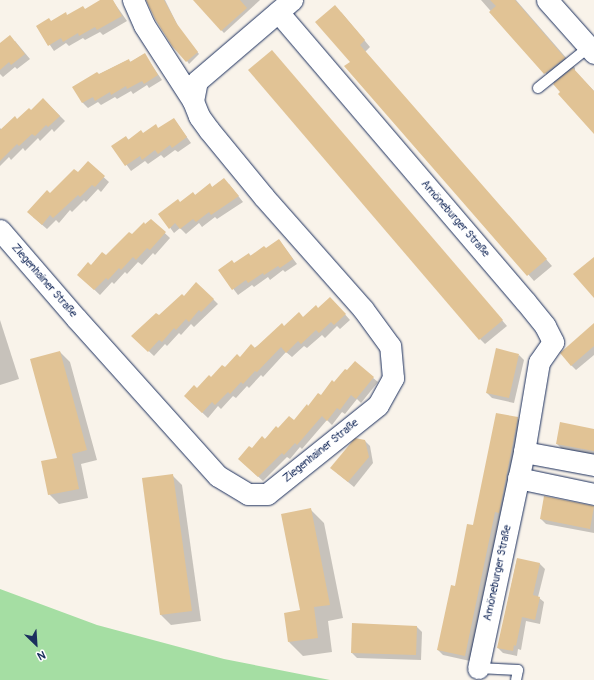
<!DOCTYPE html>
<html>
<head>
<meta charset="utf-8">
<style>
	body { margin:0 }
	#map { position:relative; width:594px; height:680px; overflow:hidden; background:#f9f3ea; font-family:Pangolin,sans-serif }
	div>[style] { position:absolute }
	.green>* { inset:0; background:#a5dea3 }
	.shadow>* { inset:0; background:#0003 }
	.building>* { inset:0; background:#e1c395 }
	.roads { filter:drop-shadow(0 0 1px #1b2f5e) drop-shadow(0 0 1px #1b2f5e) }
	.lane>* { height:10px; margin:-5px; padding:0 5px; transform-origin:5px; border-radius:5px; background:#fff }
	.street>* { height:21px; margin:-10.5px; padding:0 10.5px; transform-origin:10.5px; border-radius:10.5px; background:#fff }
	span { translate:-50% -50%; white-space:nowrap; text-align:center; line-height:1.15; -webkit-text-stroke:3px #fff; paint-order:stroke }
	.street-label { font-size:11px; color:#1b2f5e }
	.north { position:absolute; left:16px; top:624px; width:40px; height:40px; -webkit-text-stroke:3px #fff; paint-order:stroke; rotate:155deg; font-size:11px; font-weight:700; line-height:16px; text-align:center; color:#1b2f5e }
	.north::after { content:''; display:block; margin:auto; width:14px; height:18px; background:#1b2f5e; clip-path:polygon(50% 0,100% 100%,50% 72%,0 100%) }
</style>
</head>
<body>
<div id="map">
	<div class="green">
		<div style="clip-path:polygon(0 589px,97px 625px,224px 659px,330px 680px,0 680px)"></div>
	</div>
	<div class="shadow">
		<div style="clip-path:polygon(147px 0,165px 0,179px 28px,199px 54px,189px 64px)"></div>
		<div style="clip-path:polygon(194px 0,260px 0,224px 33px)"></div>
		<div style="clip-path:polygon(481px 0,516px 0,575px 68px,575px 71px,594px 91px,594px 132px,555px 84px)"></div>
		<div style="clip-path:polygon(113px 1px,127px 21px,103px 35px,100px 32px,85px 40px,83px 38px,69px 46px,66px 43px,54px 51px,37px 26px)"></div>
		<div style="clip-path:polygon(341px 12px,370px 47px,365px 52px,552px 266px,534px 281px,346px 66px,351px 62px)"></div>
		<div style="clip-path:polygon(15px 41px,30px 59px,17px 69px,15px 67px,3px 77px,0 74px,0 44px)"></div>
		<div style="clip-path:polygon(144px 54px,162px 80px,149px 88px,147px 85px,133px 94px,131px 91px,117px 99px,115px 97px,101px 105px,98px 102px,88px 108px,83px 103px,73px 87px,128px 60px,131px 62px)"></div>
		<div style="clip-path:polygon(277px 57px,507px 326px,485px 344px,480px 339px)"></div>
		<div style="clip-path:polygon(43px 99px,65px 121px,54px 132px,52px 129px,40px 141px,38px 138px,25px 151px,23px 148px,11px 160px,9px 157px,0 166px,0 128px,2px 130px,31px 111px)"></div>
		<div style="clip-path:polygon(174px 119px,191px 143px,178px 152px,175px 150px,164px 158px,161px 155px,148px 164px,145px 161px,131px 171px,113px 146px,126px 137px,129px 140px,159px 129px)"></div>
		<div style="clip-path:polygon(88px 163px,109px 182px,101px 192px,98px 189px,86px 202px,84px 200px,72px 212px,70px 210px,59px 223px,56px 220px,47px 229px,33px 217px,50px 194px,78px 174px)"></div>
		<div style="clip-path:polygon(229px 184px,243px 202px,217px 219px,215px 217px,202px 227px,199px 223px,186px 234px,180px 228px,174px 233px,160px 214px,181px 203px,193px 193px,196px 196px,210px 185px,213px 188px)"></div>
		<div style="clip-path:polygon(151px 220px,170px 238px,155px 255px,153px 253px,142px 265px,138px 262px,127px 274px,125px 272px,114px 284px,112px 282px,100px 295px,84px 280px,91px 266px,106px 257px)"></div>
		<div style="clip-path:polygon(279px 240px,297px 264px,285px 272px,283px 270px,270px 280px,268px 277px,254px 287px,252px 285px,238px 295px,219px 270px,235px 264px,249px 254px,251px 256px,266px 249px)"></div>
		<div style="clip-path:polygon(184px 297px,213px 299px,218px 304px,194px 327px,191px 324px,181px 335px,179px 333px,167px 346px,165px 344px,154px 356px,138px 341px,159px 317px)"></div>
		<div style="clip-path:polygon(335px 303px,350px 320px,340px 329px,337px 326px,325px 338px,322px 335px,307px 348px,304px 346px,292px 357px,286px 352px,263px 377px,261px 375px,249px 388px,247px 386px,236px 398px,233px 396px,221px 409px,218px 406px,208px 418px,190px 401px,197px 390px,211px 378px,285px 327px,318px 309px)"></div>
		<div style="clip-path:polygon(0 320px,19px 379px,0 385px)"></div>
		<div style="clip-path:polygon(594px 325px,594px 355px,576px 370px,571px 365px)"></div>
		<div style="clip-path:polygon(60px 352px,70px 362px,97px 460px,81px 464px,88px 498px,59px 504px,49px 494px,58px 459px)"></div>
		<div style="clip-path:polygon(519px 355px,524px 360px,514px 403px,492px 398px,487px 393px)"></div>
		<div style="clip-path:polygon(355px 363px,378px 382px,361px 403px,357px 399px,345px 414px,342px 412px,332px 425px,327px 420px,302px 449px,300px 447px,290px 459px,287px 457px,263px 481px,239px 459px,278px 429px,294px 422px)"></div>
		<div style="clip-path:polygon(517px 418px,522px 423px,470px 661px,443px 655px,438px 650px,474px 526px)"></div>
		<div style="clip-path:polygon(594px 430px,594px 455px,562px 449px,557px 444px)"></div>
		<div style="clip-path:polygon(365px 441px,370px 446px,373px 463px,354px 487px,337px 473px)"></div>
		<div style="clip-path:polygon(172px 475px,182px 485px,201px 621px,171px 625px,161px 615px,143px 479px)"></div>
		<div style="clip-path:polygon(545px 497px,594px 507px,594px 533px,546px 524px,541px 519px)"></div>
		<div style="clip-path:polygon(310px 509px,324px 523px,343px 618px,328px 621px,332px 652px,303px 656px,289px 642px,301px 611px)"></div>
		<div style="clip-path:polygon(517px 559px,540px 564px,545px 569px,538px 597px,544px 602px,540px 624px,526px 621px,521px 650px,518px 649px,517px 656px,503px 653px,498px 648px)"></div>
		<div style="clip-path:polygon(353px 625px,417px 627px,422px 632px,421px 660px,357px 658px,352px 653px)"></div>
	</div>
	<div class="building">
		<div style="clip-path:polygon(100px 0,113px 0,122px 16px,97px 30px,95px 27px,79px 36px,78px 33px,63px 42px,61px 38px,48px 46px,36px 26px,49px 18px,51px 21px,66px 12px,67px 15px,83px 6px,85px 9px)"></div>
		<div style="clip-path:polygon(146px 0,164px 0,177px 24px,198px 52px,186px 62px,172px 46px,155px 19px)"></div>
		<div style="clip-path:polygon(193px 0,240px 0,247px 8px,221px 31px)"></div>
		<div style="clip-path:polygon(490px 0,515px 0,565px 58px,544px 74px,489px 12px,496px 6px)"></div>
		<div style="clip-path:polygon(335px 5px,365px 40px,360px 45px,547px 259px,527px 276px,344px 66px,350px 62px,315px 22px)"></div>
		<div style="clip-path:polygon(10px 35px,25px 54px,11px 65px,9px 62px,0 70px,0 43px)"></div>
		<div style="clip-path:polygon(272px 50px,503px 320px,479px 340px,248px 70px)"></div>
		<div style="clip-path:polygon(145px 53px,158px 75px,144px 84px,142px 81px,127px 89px,126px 86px,111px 95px,110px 92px,95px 101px,93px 97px,82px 103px,72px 87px,97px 72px,99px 74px,129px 59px,130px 62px)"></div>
		<div style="clip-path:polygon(573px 68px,594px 91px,594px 134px,558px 94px,560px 92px,553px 84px)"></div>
		<div style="clip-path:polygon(43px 98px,60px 116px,48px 127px,46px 125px,35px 136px,32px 134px,19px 146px,17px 144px,0 161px,0 130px,15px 116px,17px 119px,29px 108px,31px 110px)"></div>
		<div style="clip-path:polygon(174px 118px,187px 137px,172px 148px,170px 145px,158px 154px,155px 150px,142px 160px,140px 156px,125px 166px,111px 146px,126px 136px,128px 140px,141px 130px,143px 133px,156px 124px,158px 128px)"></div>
		<div style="clip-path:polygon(88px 161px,105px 176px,95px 187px,92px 185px,80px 197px,78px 195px,53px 218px,50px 215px,42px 225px,27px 212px,47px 190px,50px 193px,74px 169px,78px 172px)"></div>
		<div style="clip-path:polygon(224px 178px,239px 196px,211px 215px,209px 212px,196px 222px,193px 219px,180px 229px,175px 223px,169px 229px,158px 214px,178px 199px,180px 202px,193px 192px,195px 195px,210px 183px,212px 187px)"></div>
		<div style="clip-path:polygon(151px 219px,166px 232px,150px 250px,147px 248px,136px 260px,133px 257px,121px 270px,119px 268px,108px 280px,106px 278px,94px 290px,77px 275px,88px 262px,91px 265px,102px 252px,106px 255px,129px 232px,132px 234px,144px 222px,145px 224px)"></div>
		<div style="clip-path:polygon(279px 239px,293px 259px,280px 268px,278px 266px,264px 275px,263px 273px,248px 283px,246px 280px,232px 290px,218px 270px,232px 260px,234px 263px,249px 253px,250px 256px,264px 246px,266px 248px)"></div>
		<div style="clip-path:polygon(594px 257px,594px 298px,573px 274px)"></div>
		<div style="clip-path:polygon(196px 282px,214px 299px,201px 312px,199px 310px,189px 322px,186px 319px,176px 330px,174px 328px,162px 342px,159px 340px,148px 352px,131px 336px,156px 313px,159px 315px,182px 294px,184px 296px)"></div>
		<div style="clip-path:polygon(330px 297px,346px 314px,334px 325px,331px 322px,319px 333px,316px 330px,301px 344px,298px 341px,286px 353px,281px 347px,257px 372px,255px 371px,243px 384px,241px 382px,230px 394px,228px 392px,215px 405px,212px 402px,202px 413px,184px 396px,194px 385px,197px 388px,209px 375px,211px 377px,222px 365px,225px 367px,237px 354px,240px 357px,251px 344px,255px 348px,282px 323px,284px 326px,299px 312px,303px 317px,316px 305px,318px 308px)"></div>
		<div style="clip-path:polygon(594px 323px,594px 346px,571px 366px,560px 353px)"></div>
		<div style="clip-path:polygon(496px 348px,519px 354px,509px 398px,486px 393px)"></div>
		<div style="clip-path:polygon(60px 351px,87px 450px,72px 454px,79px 489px,48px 495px,41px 461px,57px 458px,30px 359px)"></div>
		<div style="clip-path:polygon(355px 361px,374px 377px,356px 399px,351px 395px,340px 410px,337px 408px,327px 421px,322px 416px,297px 445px,295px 443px,284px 455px,282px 453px,258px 477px,238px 459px,249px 446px,252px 448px,262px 436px,265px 439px,276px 426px,278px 428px,289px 416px,294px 420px,307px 404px,308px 406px,318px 393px,321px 395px,332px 380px,334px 382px,345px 369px,347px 370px)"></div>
		<div style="clip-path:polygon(496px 413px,518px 417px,499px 513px,495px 512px,465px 656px,437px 650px,451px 585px,455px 586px,467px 524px,473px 525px)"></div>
		<div style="clip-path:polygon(560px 422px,594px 429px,594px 451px,556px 444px)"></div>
		<div style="clip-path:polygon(355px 438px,365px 440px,369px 457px,348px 482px,330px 468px)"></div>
		<div style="clip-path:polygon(173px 474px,192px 611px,160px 615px,142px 478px)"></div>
		<div style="clip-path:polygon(544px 496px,594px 506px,590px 529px,540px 519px)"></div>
		<div style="clip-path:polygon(311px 508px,330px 605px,314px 607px,318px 638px,288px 642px,284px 613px,300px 610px,281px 514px)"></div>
		<div style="clip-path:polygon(517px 558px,540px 563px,533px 595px,540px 597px,535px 620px,522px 617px,516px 646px,514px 645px,513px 651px,497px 648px)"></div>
		<div style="clip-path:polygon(352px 623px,417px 626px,416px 655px,351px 653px)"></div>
	</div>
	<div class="roads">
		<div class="lane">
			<div style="left:538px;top:88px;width:65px;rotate:-38.8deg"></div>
			<div style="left:478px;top:668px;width:40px;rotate:2.9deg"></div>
			<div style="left:518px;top:670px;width:10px;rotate:101deg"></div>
		</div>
		<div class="street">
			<div style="left:133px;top:0;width:27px;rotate:66deg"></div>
			<div style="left:144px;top:25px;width:90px;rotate:57.2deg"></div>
			<div style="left:547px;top:0;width:71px;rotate:48.4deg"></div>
			<div style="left:278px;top:12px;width:380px;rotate:49.5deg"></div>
			<div style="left:525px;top:301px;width:32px;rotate:51deg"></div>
			<div style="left:545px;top:326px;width:18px;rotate:63deg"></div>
			<div style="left:553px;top:342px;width:24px;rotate:125deg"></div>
			<div style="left:539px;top:362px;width:91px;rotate:99.5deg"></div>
			<div style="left:524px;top:452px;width:221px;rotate:102deg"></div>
			<div style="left:0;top:230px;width:116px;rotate:49.2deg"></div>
			<div style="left:76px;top:318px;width:212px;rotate:48.1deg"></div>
			<div style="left:218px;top:476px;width:35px;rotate:31deg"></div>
			<div style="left:248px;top:494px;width:19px"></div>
			<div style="left:267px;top:494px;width:142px;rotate:-38.7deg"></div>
			<div style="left:378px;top:405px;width:31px;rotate:-61deg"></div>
			<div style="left:393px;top:378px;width:32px;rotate:-95deg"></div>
			<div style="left:390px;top:346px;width:46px;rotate:-126.1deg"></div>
			<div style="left:363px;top:309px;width:149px;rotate:-131.5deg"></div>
			<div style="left:264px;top:197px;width:87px;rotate:-129.4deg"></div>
			<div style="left:209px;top:130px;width:17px;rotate:-126deg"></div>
			<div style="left:199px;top:116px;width:16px;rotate:-112deg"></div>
			<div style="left:193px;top:101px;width:20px;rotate:-79deg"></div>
			<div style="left:197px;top:81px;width:125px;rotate:-40.5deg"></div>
			<div style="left:524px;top:452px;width:71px;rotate:10.5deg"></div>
			<div style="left:518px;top:478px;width:78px;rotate:11.9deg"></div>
		</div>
	</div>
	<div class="street-label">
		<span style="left:455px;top:219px;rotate:49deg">Amöneburger Straße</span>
		<span style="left:44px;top:281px;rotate:49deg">Ziegenhainer Straße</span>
		<span style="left:321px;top:451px;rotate:-39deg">Ziegenhainer Straße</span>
		<span style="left:498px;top:573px;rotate:-78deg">Amöneburger Straße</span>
	</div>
	<div class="north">N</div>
</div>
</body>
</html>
